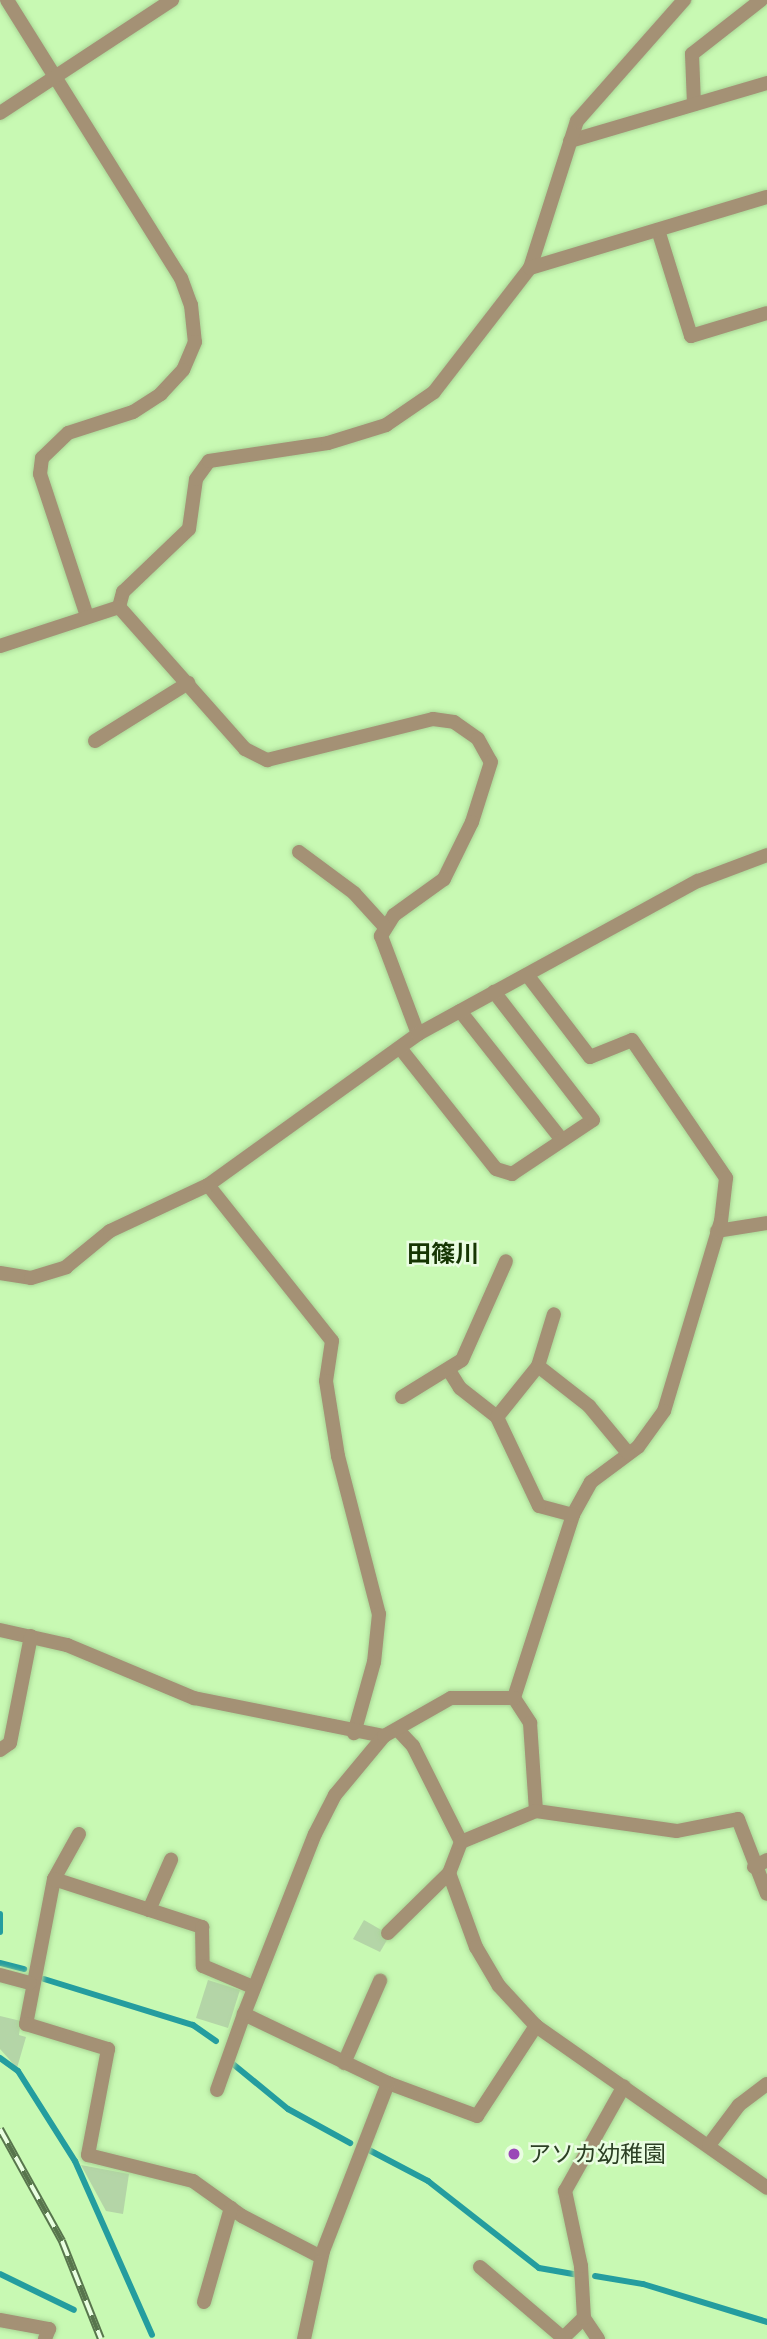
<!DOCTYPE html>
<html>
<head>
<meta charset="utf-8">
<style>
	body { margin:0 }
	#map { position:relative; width:767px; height:2339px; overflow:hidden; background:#c8f9b3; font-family:Helvetica,"Noto Sans JP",sans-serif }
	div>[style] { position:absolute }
	.green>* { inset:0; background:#b4d5a7 }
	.stream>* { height:6px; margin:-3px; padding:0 3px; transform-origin:3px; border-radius:3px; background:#249d9f }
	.roads { filter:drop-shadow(0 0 2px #a9d496) drop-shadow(0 0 2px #a9d496) }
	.minor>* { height:14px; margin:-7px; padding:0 7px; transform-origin:7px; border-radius:7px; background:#a49175 }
	.tertiary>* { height:14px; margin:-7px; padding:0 7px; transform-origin:7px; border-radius:7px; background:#a49175 }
	.rail>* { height:8px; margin-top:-4px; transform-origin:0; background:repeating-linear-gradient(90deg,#e9fde1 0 16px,#58754d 0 32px); box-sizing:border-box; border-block:2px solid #58754d }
	.dots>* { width:19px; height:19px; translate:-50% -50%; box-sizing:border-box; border:4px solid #e9fde1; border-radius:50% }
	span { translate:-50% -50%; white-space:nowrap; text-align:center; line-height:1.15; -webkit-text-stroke:5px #e9fde1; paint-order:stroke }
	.poi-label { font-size:23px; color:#2c4024 }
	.left { translate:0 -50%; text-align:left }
	.neighbourhood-label { font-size:24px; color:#163603; font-weight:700 }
</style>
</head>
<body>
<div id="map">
	<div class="green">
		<div style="clip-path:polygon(364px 1920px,390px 1935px,380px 1952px,353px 1939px)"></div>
		<div style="clip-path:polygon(208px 1980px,240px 1990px,228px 2028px,196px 2018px)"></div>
		<div style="clip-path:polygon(0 2016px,21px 2021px,19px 2035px,26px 2037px,17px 2068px,0 2049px)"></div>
		<div style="clip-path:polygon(81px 2165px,129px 2174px,123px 2214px,106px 2211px)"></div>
	</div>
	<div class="stream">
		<div style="left:0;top:1914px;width:18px;rotate:90deg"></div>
		<div style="left:0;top:1963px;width:25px;rotate:14deg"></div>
		<div style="left:44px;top:1979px;width:156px;rotate:17.2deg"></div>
		<div style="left:193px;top:2025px;width:28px;rotate:35deg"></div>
		<div style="left:0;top:2058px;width:22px;rotate:36deg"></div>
		<div style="left:18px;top:2071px;width:107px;rotate:57.7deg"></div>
		<div style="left:75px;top:2161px;width:190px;rotate:66.1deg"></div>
		<div style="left:233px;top:2064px;width:71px;rotate:39.3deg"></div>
		<div style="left:288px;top:2109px;width:71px;rotate:28.7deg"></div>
		<div style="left:369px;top:2150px;width:67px;rotate:27.7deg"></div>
		<div style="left:428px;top:2181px;width:141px;rotate:38.1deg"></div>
		<div style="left:539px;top:2268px;width:36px;rotate:10deg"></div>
		<div style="left:0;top:2274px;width:82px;rotate:25.9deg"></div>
		<div style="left:595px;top:2276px;width:49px;rotate:9.5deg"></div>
		<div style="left:643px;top:2284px;width:130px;rotate:17deg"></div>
	</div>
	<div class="roads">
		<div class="minor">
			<div style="left:7px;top:0;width:328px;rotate:58deg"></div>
			<div style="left:181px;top:278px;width:29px;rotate:70deg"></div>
			<div style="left:191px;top:305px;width:37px;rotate:84deg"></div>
			<div style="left:195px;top:342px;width:30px;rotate:113deg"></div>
			<div style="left:183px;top:370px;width:33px;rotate:133deg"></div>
			<div style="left:161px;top:394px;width:33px;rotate:147deg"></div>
			<div style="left:133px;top:412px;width:68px;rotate:162.1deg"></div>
			<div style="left:68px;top:433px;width:36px;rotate:136deg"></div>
			<div style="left:42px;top:458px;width:16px;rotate:97deg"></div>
			<div style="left:40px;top:474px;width:150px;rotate:71.7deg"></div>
			<div style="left:694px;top:104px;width:50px;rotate:-92.3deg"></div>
			<div style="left:692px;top:54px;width:88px;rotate:-38deg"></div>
			<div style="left:0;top:113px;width:206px;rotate:-33.3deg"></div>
			<div style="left:570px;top:141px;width:205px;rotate:-16.4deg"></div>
			<div style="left:658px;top:230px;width:111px;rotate:72.7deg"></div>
			<div style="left:691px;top:336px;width:79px;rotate:-16.8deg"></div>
			<div style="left:119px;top:607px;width:16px;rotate:-75deg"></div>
			<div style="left:123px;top:592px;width:91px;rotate:-43.7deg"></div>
			<div style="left:189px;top:529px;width:50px;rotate:-82deg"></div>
			<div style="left:196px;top:479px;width:22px;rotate:-54deg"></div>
			<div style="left:209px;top:461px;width:120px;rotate:-8.6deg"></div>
			<div style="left:328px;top:443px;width:61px;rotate:-17.2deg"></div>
			<div style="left:386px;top:425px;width:58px;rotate:-34.5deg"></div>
			<div style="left:434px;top:392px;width:157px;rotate:-52.3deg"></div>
			<div style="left:530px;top:268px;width:154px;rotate:-72.3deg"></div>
			<div style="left:577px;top:121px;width:162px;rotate:-48.5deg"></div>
			<div style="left:0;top:646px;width:125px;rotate:-18.1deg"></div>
			<div style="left:119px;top:607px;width:190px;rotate:48.4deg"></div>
			<div style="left:245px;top:749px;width:25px;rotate:27deg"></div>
			<div style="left:267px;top:760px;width:171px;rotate:-13.9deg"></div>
			<div style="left:433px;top:719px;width:21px;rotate:8deg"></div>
			<div style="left:454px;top:722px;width:29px;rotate:35deg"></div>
			<div style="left:478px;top:739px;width:26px;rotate:61deg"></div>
			<div style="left:491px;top:762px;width:63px;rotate:107.6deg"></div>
			<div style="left:472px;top:822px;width:64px;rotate:116.2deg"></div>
			<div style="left:444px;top:879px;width:62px;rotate:144.2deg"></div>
			<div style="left:394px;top:915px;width:25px;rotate:122deg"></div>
			<div style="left:381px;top:936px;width:105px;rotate:69.3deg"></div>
			<div style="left:95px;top:741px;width:110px;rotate:-31.9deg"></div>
			<div style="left:299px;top:852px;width:69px;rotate:36.7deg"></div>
			<div style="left:354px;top:893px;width:45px;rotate:47.7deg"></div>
			<div style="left:528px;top:976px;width:102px;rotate:52.6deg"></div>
			<div style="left:590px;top:1057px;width:45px;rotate:-22deg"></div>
			<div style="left:632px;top:1040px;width:167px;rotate:55.7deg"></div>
			<div style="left:726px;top:1178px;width:43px;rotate:96.6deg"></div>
			<div style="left:721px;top:1221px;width:198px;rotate:106.7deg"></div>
			<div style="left:664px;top:1411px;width:44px;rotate:125.8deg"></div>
			<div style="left:638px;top:1447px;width:59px;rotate:143.3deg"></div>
			<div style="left:591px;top:1482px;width:38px;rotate:119deg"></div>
			<div style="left:573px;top:1515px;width:192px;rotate:107.9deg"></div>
			<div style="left:514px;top:1698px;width:30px;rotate:57deg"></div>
			<div style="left:530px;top:1723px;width:88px;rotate:86.1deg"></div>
			<div style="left:536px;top:1811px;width:142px;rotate:8.1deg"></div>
			<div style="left:677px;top:1831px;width:62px;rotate:-11.1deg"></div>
			<div style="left:738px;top:1819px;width:80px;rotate:68.9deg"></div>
			<div style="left:460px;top:1011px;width:164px;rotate:51.7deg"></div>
			<div style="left:400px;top:1048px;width:154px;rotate:51.6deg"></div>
			<div style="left:496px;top:1169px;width:17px;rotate:17deg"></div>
			<div style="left:512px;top:1174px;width:97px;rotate:-33.7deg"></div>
			<div style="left:593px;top:1120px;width:162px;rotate:-127.7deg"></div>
			<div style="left:208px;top:1185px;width:199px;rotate:51.5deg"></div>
			<div style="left:332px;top:1341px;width:40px;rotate:98.5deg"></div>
			<div style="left:326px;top:1381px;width:76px;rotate:80.9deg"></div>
			<div style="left:338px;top:1456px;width:163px;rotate:75.5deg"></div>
			<div style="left:379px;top:1614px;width:48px;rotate:95.9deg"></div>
			<div style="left:374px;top:1662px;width:74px;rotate:105.7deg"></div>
			<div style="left:717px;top:1231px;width:51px;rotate:-9.1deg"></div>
			<div style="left:0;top:1273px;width:31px;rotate:9deg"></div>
			<div style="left:31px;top:1278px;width:37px;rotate:-17deg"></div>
			<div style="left:66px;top:1267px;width:57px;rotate:-39.3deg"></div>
			<div style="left:110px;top:1231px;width:108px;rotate:-25.1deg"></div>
			<div style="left:208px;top:1185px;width:259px;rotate:-35.7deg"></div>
			<div style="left:418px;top:1034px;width:319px;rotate:-28.7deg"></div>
			<div style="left:698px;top:881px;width:74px;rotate:-20.6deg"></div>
			<div style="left:538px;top:1366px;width:54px;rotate:-72.9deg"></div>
			<div style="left:450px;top:1372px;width:19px;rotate:58deg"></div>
			<div style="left:460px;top:1388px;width:47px;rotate:38.1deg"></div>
			<div style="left:402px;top:1397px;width:70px;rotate:-31.7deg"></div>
			<div style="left:462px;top:1360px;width:108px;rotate:-66deg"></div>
			<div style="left:573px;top:1515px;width:35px;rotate:-165deg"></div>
			<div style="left:539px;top:1506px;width:98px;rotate:-115.3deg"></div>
			<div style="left:497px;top:1417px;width:65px;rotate:-51.2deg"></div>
			<div style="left:538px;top:1366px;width:65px;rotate:38.1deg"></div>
			<div style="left:589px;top:1406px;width:61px;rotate:50.3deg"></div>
			<div style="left:0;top:1630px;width:69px;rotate:12.6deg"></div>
			<div style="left:67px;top:1645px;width:138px;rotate:22.7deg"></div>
			<div style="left:194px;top:1698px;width:194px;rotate:11.3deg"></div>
			<div style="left:398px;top:1730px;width:22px;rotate:47deg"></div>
			<div style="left:413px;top:1746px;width:107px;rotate:63.4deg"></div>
			<div style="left:461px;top:1842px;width:33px;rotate:111deg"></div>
			<div style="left:449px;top:1873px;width:79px;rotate:70deg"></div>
			<div style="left:476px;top:1947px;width:45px;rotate:59.5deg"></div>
			<div style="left:499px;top:1986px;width:54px;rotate:47.2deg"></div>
			<div style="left:536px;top:2026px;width:282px;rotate:35deg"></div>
			<div style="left:0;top:1750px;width:12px;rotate:-35deg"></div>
			<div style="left:10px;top:1743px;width:109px;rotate:-78.9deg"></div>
			<div style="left:79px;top:1834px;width:51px;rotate:119.1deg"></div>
			<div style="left:54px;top:1879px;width:148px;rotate:100.9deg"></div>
			<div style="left:26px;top:2024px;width:86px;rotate:17deg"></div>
			<div style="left:108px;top:2049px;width:108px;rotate:100.7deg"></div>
			<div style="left:88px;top:2155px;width:108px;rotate:13.9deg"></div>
			<div style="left:193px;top:2181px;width:60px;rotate:35.5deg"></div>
			<div style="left:242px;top:2216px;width:89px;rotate:27.4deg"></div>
			<div style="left:461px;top:1842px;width:81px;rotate:-22.5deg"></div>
			<div style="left:754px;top:1867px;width:15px;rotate:-28deg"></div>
			<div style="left:54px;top:1879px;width:156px;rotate:18deg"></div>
			<div style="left:202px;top:1927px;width:39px;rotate:89deg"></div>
			<div style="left:203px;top:1966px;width:54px;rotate:22.8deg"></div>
			<div style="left:149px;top:1910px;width:55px;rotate:-66.3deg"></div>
			<div style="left:388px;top:1933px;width:86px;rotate:-44.5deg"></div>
			<div style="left:0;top:1975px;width:31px;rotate:15deg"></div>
			<div style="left:344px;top:2063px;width:90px;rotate:-66.3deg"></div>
			<div style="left:388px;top:2083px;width:95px;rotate:20.3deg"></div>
			<div style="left:477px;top:2116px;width:108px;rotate:-56.8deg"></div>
			<div style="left:217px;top:2090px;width:81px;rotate:-70.4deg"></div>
			<div style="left:709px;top:2145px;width:50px;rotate:-53.1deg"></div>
			<div style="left:739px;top:2105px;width:35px;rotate:-37deg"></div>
			<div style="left:480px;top:2267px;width:109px;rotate:40.5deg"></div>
			<div style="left:563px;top:2338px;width:29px;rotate:-44deg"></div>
			<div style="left:204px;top:2302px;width:98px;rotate:-74deg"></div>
			<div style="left:0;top:2320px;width:50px;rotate:10.4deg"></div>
			<div style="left:49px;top:2329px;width:11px;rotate:112deg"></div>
			<div style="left:304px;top:2339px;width:90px;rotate:-77.8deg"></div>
			<div style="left:323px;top:2251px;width:180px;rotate:-68.8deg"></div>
			<div style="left:388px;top:2083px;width:160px;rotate:-154.4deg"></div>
			<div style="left:244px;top:2014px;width:193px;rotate:-68.5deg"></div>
			<div style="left:315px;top:1834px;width:44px;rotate:-62.9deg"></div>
			<div style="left:335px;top:1795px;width:77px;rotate:-50.3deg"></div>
			<div style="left:384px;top:1736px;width:77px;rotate:-29.6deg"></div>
			<div style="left:451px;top:1698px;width:63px"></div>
			<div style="left:598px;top:2339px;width:25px;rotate:-124deg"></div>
			<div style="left:584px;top:2318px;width:52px;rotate:-93.3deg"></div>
			<div style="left:581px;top:2266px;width:77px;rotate:-102deg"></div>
			<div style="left:565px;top:2191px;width:120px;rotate:-60.7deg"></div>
		</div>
		<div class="tertiary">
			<div style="left:530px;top:268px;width:247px;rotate:-16.7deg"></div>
		</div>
	</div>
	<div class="rail">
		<div style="left:0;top:2129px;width:128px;rotate:61deg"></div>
		<div style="left:62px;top:2241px;width:105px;rotate:68.3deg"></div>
	</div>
	<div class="dots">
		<div style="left:514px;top:2154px;background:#9a48b7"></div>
	</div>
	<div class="poi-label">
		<span class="left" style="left:528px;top:2154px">アソカ幼稚園</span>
	</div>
	<div class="neighbourhood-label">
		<span style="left:443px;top:1254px">田篠川</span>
	</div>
</div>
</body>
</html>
